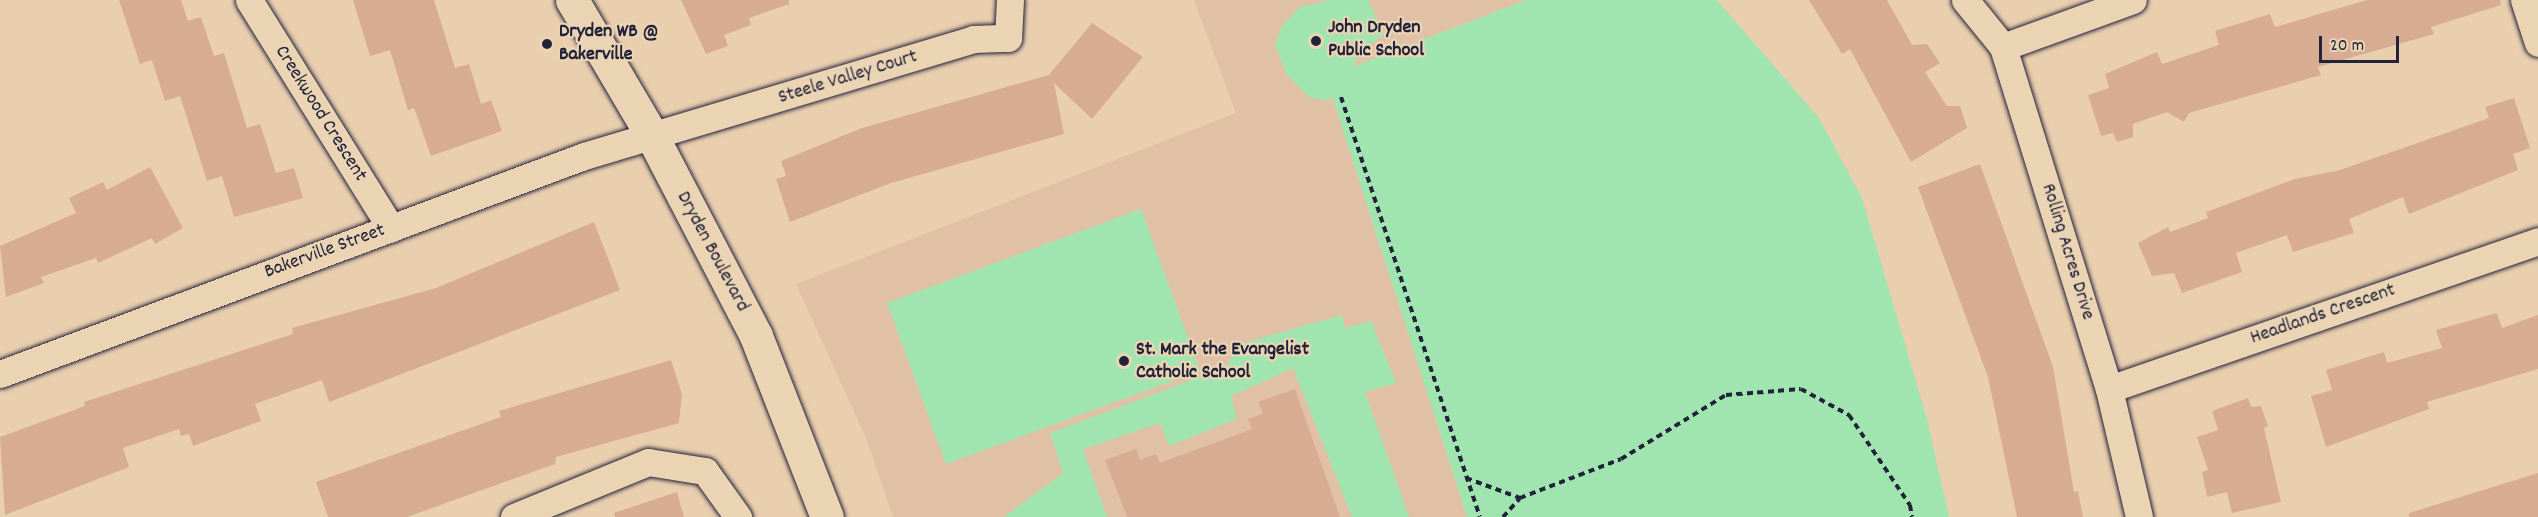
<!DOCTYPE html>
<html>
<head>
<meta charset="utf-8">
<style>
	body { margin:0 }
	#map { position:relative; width:2538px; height:517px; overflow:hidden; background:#eacfaf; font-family:Dekko,sans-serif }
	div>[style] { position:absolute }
	.built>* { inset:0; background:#e1c1a5 }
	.green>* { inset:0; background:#a0e5b0 }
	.building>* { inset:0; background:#d8ab93 }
	.path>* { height:4px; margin-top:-2px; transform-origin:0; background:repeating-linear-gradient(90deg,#22223b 0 6px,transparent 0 10.5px) }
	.roads { filter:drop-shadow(0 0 2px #22223b) drop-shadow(0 0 2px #22223b) }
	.street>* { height:27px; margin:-13.5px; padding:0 13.5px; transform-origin:13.5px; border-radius:13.5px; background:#ead4b3 }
	.secondary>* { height:33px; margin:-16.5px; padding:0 16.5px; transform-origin:16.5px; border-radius:16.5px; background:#ead4b3 }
	.dots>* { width:16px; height:16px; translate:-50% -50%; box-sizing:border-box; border:3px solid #ead4b3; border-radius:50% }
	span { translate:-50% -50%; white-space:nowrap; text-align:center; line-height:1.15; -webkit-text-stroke:4.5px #ead4b3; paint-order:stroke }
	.poi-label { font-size:20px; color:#22223b; font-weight:700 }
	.left { translate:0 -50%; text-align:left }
	.street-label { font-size:20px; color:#22223b }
	.scale { position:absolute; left:2319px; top:36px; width:80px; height:27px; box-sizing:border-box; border:3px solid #22223b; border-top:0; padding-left:8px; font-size:18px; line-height:21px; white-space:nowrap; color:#22223b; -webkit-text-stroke:4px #ead4b3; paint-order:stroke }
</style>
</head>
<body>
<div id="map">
	<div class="built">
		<div style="clip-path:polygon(1194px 0,1526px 0,1326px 77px,1467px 517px,893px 517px,866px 438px,796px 284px,1236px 113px)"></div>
	</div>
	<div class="green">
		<div style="clip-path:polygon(1330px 0,1368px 0,1384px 34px,1363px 50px,1352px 67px,1526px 0,1717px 0,1819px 118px,1862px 198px,1927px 419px,1949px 517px,1467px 517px,1332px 96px,1328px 101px,1309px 97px,1287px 75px,1275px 45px,1282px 26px,1300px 7px)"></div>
		<div style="clip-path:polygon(1141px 209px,1200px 371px,946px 464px,887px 303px)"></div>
		<div style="clip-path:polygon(1342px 315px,1345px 328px,1371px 321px,1396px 383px,1365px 392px,1409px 517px,1352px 517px,1293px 368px,1231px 396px,1237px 419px,1169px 446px,1160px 423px,1083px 449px,1107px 517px,1004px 517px,1063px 473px,1050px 433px,1226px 367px,1240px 344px)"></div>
	</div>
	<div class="building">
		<div style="clip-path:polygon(119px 0,181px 0,188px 21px,201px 17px,214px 56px,224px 53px,247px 128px,260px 124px,276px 173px,294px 168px,303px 198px,234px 217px,222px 176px,207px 181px,180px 96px,165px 101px,152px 60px,140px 64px)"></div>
		<div style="clip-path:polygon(353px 0,434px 0,455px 68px,469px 64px,481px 104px,491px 100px,502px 131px,431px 156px,414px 108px,408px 110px,390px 50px,370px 56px)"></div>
		<div style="clip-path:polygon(681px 0,789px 0,789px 4px,749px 18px,751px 25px,724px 35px,728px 46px,706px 54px)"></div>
		<div style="clip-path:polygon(1809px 0,1887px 0,1912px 45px,1927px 44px,1940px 63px,1925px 72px,1947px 106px,1960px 106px,1967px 128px,1911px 162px,1850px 49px,1842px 54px)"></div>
		<div style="clip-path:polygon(2367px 0,2500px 0,2501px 5px,2431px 27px,2434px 34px,2318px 67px,2321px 75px,2189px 113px,2184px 122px,2167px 112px,2133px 124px,2133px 137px,2117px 142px,2113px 133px,2101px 136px,2088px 95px,2109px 88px,2105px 74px,2157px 52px,2162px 64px,2219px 45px,2215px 31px,2270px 14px,2275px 27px)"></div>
		<div style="clip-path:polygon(1092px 23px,1143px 57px,1092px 119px,1054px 83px,1064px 134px,891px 183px,790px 222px,776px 179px,786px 176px,781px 161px,862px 128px,1049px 75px)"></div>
		<div style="clip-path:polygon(2514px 98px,2530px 148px,2513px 154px,2518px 170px,2409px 214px,2403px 197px,2349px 219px,2354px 233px,2293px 252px,2287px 235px,2236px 253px,2242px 272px,2182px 293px,2174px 273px,2152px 276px,2138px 243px,2168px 227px,2170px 232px,2208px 218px,2206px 212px,2295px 179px,2340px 170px,2489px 118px,2485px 107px)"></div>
		<div style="clip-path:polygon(1980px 164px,2053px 367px,2074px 492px,2078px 491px,2083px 517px,2017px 517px,1988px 377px,1918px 187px)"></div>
		<div style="clip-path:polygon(150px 167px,183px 228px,155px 244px,152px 238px,98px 263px,96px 258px,41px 277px,44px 283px,6px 297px,0 246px,76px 213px,69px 198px,103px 182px,107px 190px)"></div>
		<div style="clip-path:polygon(594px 222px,620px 290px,329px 402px,322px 380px,255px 404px,261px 421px,193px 446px,189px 434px,181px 436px,179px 429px,123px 448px,129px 467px,5px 515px,0 437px,85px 406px,84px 402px,293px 334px,292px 328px,436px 288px)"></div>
		<div style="clip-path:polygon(2497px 313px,2502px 328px,2538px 315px,2538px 369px,2427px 402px,2429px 409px,2326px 447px,2311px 396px,2332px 390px,2326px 370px,2384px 352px,2387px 363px,2442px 348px,2436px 330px)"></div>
		<div style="clip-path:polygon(671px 360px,682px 394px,679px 423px,556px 457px,555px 464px,407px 517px,328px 517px,316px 482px,501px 417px,499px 411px)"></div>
		<div style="clip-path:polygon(1295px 389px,1340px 517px,1127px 517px,1105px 460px,1136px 449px,1140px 460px,1156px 454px,1160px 463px,1252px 429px,1248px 419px,1263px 414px,1258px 402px)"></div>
		<div style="clip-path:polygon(2248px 398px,2251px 407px,2261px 406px,2268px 426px,2264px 428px,2281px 502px,2232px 513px,2227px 492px,2207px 497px,2202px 472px,2208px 470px,2197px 437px,2218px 430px,2212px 411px)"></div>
		<div style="clip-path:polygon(2538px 473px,2538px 517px,2409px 517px,2409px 513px)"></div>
		<div style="clip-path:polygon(677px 492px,684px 517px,615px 517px,614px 513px)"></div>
	</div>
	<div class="path">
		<div style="left:1341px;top:97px;width:442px;rotate:71.7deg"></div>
		<div style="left:1466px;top:478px;width:58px;rotate:20.3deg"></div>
		<div style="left:1503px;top:517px;width:25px;rotate:-48deg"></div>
		<div style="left:1520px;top:498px;width:108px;rotate:-21.1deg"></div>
		<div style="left:1621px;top:459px;width:123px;rotate:-31.4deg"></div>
		<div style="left:1726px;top:395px;width:75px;rotate:-4.6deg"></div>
		<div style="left:1801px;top:389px;width:55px;rotate:28.4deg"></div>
		<div style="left:1849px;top:415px;width:109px;rotate:55.9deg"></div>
		<div style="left:1910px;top:505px;width:12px;rotate:81deg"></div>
	</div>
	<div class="roads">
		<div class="street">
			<div style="left:249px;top:0;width:269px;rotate:58.1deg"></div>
			<div style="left:1965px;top:0;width:60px;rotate:51deg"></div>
			<div style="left:2003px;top:47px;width:358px;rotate:72.8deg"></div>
			<div style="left:2109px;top:389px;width:131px;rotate:76.8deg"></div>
			<div style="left:2524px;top:0;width:45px;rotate:72deg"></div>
			<div style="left:2003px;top:47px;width:138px;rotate:-19.9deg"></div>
			<div style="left:0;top:374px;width:623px;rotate:-20.47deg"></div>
			<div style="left:584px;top:156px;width:406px;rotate:-16.7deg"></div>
			<div style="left:973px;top:39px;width:35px;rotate:-2deg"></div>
			<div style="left:1008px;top:38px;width:38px;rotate:-87deg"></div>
			<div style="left:2109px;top:389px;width:454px;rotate:-19deg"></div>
			<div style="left:514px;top:517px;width:145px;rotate:-22.3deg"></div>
			<div style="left:648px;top:462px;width:58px;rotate:9deg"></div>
			<div style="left:705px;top:471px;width:57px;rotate:54.3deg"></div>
		</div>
		<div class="secondary">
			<div style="left:572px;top:0;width:158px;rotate:59.5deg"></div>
			<div style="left:652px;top:136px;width:225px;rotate:62.5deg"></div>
			<div style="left:756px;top:336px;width:194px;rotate:68.6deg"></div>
		</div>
	</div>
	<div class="dots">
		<div style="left:1316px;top:41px;background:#22223b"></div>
		<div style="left:547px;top:44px;background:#22223b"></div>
		<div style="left:1124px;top:361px;background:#22223b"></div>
	</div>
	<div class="poi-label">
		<span class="left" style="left:1328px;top:40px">John Dryden<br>Public School</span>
		<span class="left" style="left:559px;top:44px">Dryden WB @<br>Bakerville</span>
		<span class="left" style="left:1136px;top:362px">St. Mark the Evangelist<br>Catholic School</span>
	</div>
	<div class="street-label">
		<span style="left:848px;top:78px;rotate:-17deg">Steele Valley Court</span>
		<span style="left:320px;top:114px;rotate:58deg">Creekwood Crescent</span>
		<span style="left:325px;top:252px;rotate:-20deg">Bakerville Street</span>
		<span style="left:712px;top:252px;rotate:62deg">Dryden Boulevard</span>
		<span style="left:2067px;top:252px;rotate:73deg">Rolling Acres Drive</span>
		<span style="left:2323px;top:315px;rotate:-19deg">Headlands Crescent</span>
	</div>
	<div class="scale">20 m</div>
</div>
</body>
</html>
